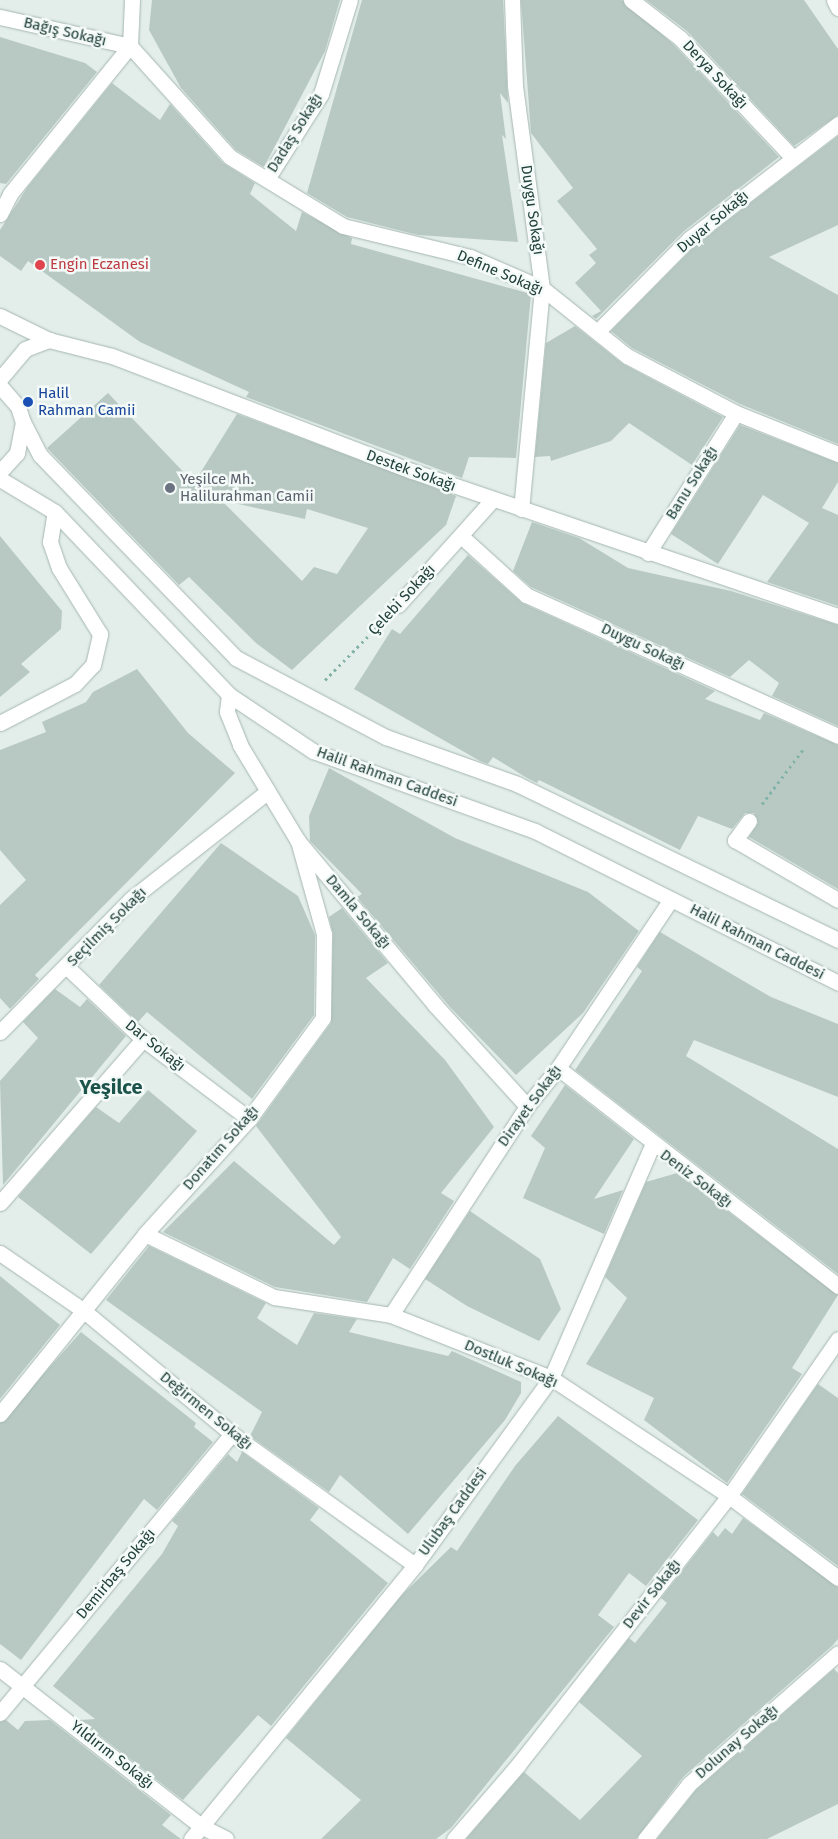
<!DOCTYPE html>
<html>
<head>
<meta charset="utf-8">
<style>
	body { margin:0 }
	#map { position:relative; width:838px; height:1839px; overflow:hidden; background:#e3eeea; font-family:"Fira Sans",sans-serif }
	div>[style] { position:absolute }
	.building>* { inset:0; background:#b8c9c3 }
	.path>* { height:3px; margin-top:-1.5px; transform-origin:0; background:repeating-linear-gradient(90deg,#82b3a8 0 2.5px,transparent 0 6.5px) }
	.roads { filter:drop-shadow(0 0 1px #a5b6b2) drop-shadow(0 0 1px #a5b6b2) }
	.minor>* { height:15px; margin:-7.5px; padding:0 7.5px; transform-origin:7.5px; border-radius:7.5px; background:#fff }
	.tertiary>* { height:15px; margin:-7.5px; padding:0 7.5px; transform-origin:7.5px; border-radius:7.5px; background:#fff }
	.dots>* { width:14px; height:14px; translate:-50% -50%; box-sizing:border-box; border:2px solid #f4faf7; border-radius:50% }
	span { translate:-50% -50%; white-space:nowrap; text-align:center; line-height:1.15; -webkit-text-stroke:5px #f4faf7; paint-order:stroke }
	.street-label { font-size:15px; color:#21403b }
	.health-label { font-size:15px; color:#be3a42 }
	.left { translate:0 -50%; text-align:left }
	.transit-label { font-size:15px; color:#164399 }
	.worship-label { font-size:15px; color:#5b616d }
	.district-label { font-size:20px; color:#1c544c; font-weight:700 }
</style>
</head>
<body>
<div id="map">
	<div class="building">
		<div style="clip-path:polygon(152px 0,340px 0,325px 51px,264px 167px,236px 150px,181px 88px,149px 30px)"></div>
		<div style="clip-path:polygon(362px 0,503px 0,508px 103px,500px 93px,506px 139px,502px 135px,518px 242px,418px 235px,347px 217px,307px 193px)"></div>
		<div style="clip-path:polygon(521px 0,622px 0,674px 45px,779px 157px,684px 231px,596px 319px,592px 316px,601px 311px,575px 283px,596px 263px,589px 255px,597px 249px,557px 201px,573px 188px,531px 133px)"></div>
		<div style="clip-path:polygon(646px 0,804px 0,838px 49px,838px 115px,794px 146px,687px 31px)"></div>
		<div style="clip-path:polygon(0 37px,85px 63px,97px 72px,6px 184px,0 183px)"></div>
		<div style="clip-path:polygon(112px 83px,160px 120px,170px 104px,223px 163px,255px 183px,250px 194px,296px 231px,302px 212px,352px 238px,351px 244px,531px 294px,516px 458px,469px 457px,462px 478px,246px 397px,249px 392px,140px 342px,28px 261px,21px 271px,0 256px,0 230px,27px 188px)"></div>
		<div style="clip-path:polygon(838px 136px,838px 225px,769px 257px,838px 295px,838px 444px,740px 404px,632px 348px,611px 331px,696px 245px)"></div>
		<div style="clip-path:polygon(575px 326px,623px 364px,723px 417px,692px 465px,629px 423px,611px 441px,551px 461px,550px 456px,535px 457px,546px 343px)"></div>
		<div style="clip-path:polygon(evenodd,108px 393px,194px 483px,237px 414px,456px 496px,446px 525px,292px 670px,256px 643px,189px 577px,179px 585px,47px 448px,108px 393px,221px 500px,305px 519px,307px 509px,368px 528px,337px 574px,314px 567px,302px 581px,221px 500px)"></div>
		<div style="clip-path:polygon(740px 425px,838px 463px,838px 482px,822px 508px,838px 515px,838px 606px,767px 582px,809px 523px,763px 495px,718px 564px,671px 534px)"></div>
		<div style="clip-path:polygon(532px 522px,579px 538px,628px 568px,731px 591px,838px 625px,838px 726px,772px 696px,779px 683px,749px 660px,730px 677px,531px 587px,513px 571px)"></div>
		<div style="clip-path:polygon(0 536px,62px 611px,61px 629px,21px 664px,30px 672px,0 697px)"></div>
		<div style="clip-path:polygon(468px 555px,522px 603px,715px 691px,705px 699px,760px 720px,764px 713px,838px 745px,838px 889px,749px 837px,758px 823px,754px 813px,745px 813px,732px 829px,698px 816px,680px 850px,539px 780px,537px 783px,527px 778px,493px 757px,488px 764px,480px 761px,354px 689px,392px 629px,400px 634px)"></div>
		<div style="clip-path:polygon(137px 669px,188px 733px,235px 773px,35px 975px,39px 979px,10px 1009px,0 998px,0 905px,26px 880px,0 850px,0 750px,46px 732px,42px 722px,86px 702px,93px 692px)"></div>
		<div style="clip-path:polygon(329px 768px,455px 838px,588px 892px,639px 931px,583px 1013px,516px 1075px,450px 1007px,357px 897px,362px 894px,310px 841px,309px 816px)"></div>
		<div style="clip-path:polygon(221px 843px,298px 896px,315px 935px,314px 1015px,252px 1099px,147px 1012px,138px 1022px,99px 985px)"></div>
		<div style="clip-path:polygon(342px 908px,388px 963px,366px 978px,445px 1060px,494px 1127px,441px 1193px,454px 1201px,410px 1269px,393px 1258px,367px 1302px,275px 1287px,163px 1232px,234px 1161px,334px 1245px,341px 1237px,256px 1126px,331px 1023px,333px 934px,329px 917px)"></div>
		<div style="clip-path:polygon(660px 932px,771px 997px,838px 1024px,838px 1097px,694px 1040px,686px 1056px,838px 1149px,838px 1274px,575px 1070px,642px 971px,637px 967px)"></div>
		<div style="clip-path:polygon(55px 989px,80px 1007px,87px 999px,126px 1036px,3px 1185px,0 1081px,38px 1038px,23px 1022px)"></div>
		<div style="clip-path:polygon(565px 1085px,634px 1139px,594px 1199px,623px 1190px,604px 1234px,523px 1198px,545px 1148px,531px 1136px)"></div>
		<div style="clip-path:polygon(148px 1090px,197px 1131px,91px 1254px,18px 1197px,96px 1107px,119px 1123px)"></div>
		<div style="clip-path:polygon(677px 1173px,838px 1295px,792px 1368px,802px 1374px,727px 1483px,644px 1420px,654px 1398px,586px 1364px,627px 1298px,605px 1277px,646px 1182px)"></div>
		<div style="clip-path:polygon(470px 1211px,540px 1259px,561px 1309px,539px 1341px,467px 1306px,425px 1279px)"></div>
		<div style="clip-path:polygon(149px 1246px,266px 1303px,257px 1318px,297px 1345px,314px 1313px,357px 1319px,349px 1332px,448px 1356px,452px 1351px,521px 1382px,521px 1393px,505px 1420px,408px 1534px,340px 1475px,329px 1492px,250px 1436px,262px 1412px,106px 1300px)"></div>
		<div style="clip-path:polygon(0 1276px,60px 1325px,0 1399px)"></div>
		<div style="clip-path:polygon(81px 1332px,196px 1423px,194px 1427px,213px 1442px,157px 1510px,144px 1499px,21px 1660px,0 1644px,0 1423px)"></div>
		<div style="clip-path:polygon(818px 1384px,838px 1398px,838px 1566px,742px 1494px)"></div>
		<div style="clip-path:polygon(558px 1416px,698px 1520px,646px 1586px,629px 1573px,598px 1615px,614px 1627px,451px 1828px,436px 1839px,321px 1839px,361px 1800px,286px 1738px,402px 1595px,451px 1547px,457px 1551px,515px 1466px)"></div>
		<div style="clip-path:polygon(242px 1452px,319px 1508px,310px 1520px,388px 1583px,271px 1726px,258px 1715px,183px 1800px,80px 1720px,95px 1719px,53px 1686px,162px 1554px,178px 1526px,172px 1521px,228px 1454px,237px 1462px)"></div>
		<div style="clip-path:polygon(743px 1518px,838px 1587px,838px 1639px,832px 1646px,683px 1777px,636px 1839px,466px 1839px,524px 1772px,580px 1820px,642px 1756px,579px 1702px,629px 1638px,635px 1643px,667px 1603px,661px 1598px,713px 1532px,718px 1537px,725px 1528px,732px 1534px)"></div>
		<div style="clip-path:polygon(834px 1669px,838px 1673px,838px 1804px,767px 1839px,657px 1839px,696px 1790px)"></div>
		<div style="clip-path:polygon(6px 1720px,18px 1730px,25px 1721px,50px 1720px,171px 1815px,162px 1825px,181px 1839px,0 1839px,0 1722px)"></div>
	</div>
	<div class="path">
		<div style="left:325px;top:680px;width:81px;rotate:-45.5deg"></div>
		<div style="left:762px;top:804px;width:71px;rotate:-53deg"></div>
	</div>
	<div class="roads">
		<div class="minor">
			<div style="left:512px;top:0;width:86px;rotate:88deg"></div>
			<div style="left:515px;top:86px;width:204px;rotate:82.4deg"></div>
			<div style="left:542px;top:288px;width:222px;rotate:95.4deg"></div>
			<div style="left:631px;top:0;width:62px;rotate:37.8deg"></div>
			<div style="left:680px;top:38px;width:165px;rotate:46.7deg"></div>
			<div style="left:0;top:17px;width:133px;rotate:12.6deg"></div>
			<div style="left:130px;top:46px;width:149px;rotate:48deg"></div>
			<div style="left:230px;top:157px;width:132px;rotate:31.4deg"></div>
			<div style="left:343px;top:226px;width:131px;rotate:13.7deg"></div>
			<div style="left:470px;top:257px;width:78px;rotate:23.3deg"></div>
			<div style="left:542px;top:288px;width:109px;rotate:38.7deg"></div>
			<div style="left:627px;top:356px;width:123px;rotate:27.6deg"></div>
			<div style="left:736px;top:413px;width:110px;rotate:21.9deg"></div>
			<div style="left:130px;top:46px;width:46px;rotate:-87.5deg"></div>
			<div style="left:267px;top:179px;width:101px;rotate:-57.6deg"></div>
			<div style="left:321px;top:94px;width:98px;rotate:-72.9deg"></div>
			<div style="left:0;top:214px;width:22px;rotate:-63deg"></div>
			<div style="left:10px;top:194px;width:191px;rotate:-51deg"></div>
			<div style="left:0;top:316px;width:55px;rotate:26.1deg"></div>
			<div style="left:599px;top:330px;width:129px;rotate:-45.3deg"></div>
			<div style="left:690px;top:238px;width:187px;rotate:-37.6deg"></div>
			<div style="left:0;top:379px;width:39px;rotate:-50deg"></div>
			<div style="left:25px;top:349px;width:26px;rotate:-21deg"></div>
			<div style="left:49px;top:340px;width:65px;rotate:14.3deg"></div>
			<div style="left:112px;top:356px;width:321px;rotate:21deg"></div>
			<div style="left:412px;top:471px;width:450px;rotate:18.8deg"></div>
			<div style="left:461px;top:536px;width:88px;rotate:42.2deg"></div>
			<div style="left:526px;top:595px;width:342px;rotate:24.3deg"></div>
			<div style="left:648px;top:553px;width:165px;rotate:-57.8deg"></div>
			<div style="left:398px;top:605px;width:142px;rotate:-48.1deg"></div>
			<div style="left:229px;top:695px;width:17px;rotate:97deg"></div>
			<div style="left:227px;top:712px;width:35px;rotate:68deg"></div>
			<div style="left:240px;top:745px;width:112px;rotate:58.9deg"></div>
			<div style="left:298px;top:841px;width:214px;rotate:50.1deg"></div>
			<div style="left:435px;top:1005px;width:137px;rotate:47.7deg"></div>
			<div style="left:0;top:723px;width:85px;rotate:-27.5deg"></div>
			<div style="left:75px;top:684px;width:26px;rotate:-47deg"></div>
			<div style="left:93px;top:665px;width:32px;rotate:-77deg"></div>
			<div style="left:100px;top:634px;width:78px;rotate:-121.8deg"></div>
			<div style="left:59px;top:568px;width:28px;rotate:-109deg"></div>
			<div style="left:50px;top:542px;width:30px;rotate:-81deg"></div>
			<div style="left:749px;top:821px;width:24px;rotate:126deg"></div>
			<div style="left:735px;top:840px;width:119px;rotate:30.2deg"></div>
			<div style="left:67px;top:967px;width:105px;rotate:43.5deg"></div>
			<div style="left:143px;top:1039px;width:133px;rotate:37deg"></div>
			<div style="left:0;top:1032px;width:187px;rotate:-45.4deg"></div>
			<div style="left:131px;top:899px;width:174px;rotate:-38.2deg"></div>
			<div style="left:558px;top:1068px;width:355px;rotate:37.9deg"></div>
			<div style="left:0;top:1203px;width:218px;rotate:-48.9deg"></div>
			<div style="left:145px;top:1234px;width:144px;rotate:26deg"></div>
			<div style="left:274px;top:1297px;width:118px;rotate:8.7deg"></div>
			<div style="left:391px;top:1315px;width:172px;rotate:21.5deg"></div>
			<div style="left:551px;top:1378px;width:214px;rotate:33.5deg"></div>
			<div style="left:729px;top:1496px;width:136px;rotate:37deg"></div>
			<div style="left:0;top:1253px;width:102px;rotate:34.6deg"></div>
			<div style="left:84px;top:1311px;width:192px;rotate:39.7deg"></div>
			<div style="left:232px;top:1434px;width:225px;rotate:35.6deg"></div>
			<div style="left:391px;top:1315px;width:249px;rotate:-56.9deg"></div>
			<div style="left:527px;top:1106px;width:49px;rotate:-50.8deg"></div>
			<div style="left:558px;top:1068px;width:203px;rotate:-56.2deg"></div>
			<div style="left:0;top:1414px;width:231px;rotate:-51.1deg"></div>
			<div style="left:145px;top:1234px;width:155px;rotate:-47.9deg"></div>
			<div style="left:249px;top:1119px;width:125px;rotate:-53.8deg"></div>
			<div style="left:323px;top:1018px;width:84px;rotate:-89.3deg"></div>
			<div style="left:324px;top:934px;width:97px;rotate:-105.6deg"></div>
			<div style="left:0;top:1669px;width:255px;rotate:38deg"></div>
			<div style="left:201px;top:1826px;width:28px;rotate:27deg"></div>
			<div style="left:0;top:1713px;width:363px;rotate:-50.3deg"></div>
			<div style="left:191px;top:1839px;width:354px;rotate:-50.7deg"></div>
			<div style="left:415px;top:1565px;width:231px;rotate:-54deg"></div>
			<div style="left:551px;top:1378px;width:253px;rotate:-66.5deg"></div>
			<div style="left:454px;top:1839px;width:98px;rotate:-49.1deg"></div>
			<div style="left:518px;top:1765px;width:342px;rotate:-51.9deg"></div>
			<div style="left:729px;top:1496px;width:191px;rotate:-55.2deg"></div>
			<div style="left:645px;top:1839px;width:70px;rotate:-51.3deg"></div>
			<div style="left:689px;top:1784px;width:198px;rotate:-41.3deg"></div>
		</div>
		<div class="tertiary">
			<div style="left:834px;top:0;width:9px;rotate:63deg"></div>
			<div style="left:0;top:386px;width:28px;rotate:49deg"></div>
			<div style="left:18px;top:407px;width:16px;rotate:72deg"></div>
			<div style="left:23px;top:422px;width:32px;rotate:101deg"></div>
			<div style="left:17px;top:453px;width:25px;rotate:132deg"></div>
			<div style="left:23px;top:422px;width:37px;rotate:63deg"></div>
			<div style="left:40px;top:455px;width:282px;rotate:46deg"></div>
			<div style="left:236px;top:658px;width:170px;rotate:27.8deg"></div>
			<div style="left:386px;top:737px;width:139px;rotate:19.7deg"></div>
			<div style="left:517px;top:784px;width:357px;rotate:25.9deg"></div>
			<div style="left:0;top:479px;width:64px;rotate:31deg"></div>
			<div style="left:55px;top:512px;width:253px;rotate:46.4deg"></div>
			<div style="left:229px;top:695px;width:101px;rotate:33.7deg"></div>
			<div style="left:313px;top:751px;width:236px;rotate:19.8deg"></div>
			<div style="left:535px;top:831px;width:339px;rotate:26.6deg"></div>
		</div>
	</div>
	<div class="dots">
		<div style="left:40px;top:265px;background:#e0444e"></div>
		<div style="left:28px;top:402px;background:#1a4fb4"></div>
		<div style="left:170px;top:488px;background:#6b7280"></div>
	</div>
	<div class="street-label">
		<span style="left:65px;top:32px;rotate:13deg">Bağış Sokağı</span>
		<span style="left:715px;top:75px;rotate:47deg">Derya Sokağı</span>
		<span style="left:295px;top:133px;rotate:-58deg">Dadaş Sokağı</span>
		<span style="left:532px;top:210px;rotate:82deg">Duygu Sokağı</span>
		<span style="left:713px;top:222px;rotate:-40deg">Duyar Sokağı</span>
		<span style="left:500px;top:273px;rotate:23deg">Define Sokağı</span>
		<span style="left:411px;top:471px;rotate:20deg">Destek Sokağı</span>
		<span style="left:692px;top:483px;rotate:-58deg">Banu Sokağı</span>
		<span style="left:402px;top:600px;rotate:-47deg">Çelebi Sokağı</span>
		<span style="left:643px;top:647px;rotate:25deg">Duygu Sokağı</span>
		<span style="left:387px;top:777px;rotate:20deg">Halil Rahman Caddesi</span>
		<span style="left:358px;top:912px;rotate:50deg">Damla Sokağı</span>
		<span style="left:107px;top:927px;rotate:-45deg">Seçilmiş Sokağı</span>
		<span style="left:757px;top:942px;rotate:27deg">Halil Rahman Caddesi</span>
		<span style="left:155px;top:1046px;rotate:39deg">Dar Sokağı</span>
		<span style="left:530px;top:1106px;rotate:-54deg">Dirayet Sokağı</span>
		<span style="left:221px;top:1148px;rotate:-49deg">Donatım Sokağı</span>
		<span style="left:696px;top:1179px;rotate:37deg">Deniz Sokağı</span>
		<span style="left:511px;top:1364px;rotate:23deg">Dostluk Sokağı</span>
		<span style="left:206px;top:1411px;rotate:39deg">Değirmen Sokağı</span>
		<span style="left:453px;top:1512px;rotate:-54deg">Ulubaş Caddesi</span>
		<span style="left:116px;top:1574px;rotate:-50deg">Demirbaş Sokağı</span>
		<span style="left:652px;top:1594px;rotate:-52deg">Devir Sokağı</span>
		<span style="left:737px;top:1742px;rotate:-41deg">Dolunay Sokağı</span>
		<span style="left:112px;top:1755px;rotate:38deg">Yıldırım Sokağı</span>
	</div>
	<div class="health-label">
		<span class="left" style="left:50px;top:265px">Engin Eczanesi</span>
	</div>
	<div class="transit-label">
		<span class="left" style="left:38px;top:402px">Halil<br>Rahman Camii</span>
	</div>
	<div class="worship-label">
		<span class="left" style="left:180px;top:488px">Yeşilce Mh.<br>Halilurahman Camii</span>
	</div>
	<div class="district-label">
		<span style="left:111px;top:1087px">Yeşilce</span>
	</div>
</div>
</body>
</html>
